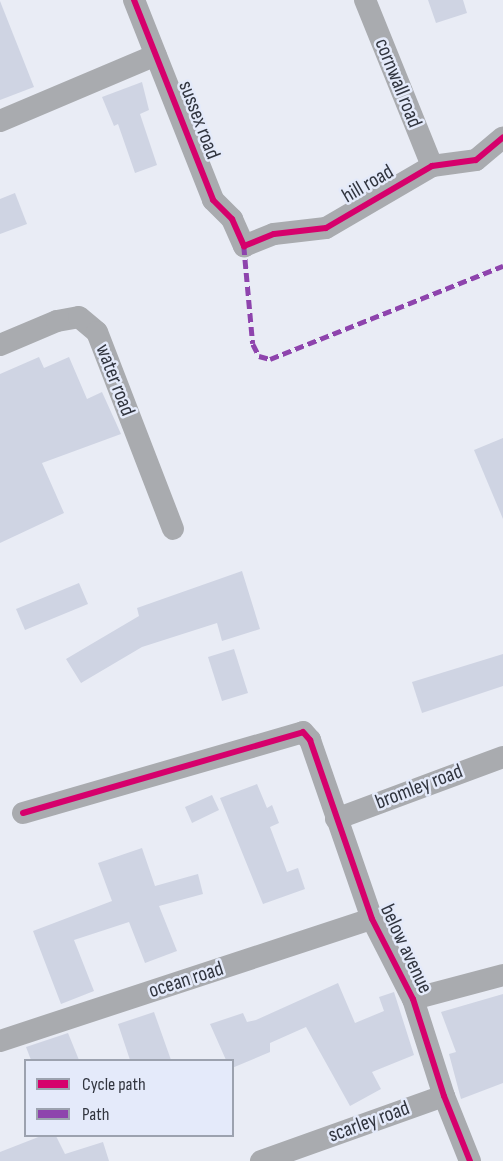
<!DOCTYPE html>
<html>
<head>
<meta charset="utf-8">
<style>
	body { margin:0 }
	#map { position:relative; width:503px; height:1161px; overflow:hidden; background:#e9ecf5; font-family:"Sofia Sans Condensed",sans-serif }
	div>[style] { position:absolute }
	.building>* { inset:0; background:#cfd4e3 }
	.street>* { height:22px; margin:-11px; padding:0 11px; transform-origin:11px; border-radius:11px; background:#a9abaf }
	.quiet>* { height:4.5px; margin-top:-2.25px; transform-origin:0; background:repeating-linear-gradient(90deg,#8e44ad 0 9px,transparent 0 13.5px) }
	.cycleway>* { height:6px; margin:-3px; padding:0 3px; transform-origin:3px; border-radius:3px; background:#d6006c }
	span { translate:-50% -50%; white-space:nowrap; text-align:center; line-height:1.15; -webkit-text-stroke:5px #e4eafa; paint-order:stroke }
	.street-label { font-size:21px; color:#31353f }
	.legend { position:absolute; left:24px; top:1059px; width:210px; height:78px; box-sizing:border-box; background:#e4eafa; border:2px solid #9ca2af; margin:0; padding:8px 10px; list-style:none; font-size:18px; color:#31353f }
	.legend li { display:flex; align-items:center; gap:12px; height:30px }
	.legend b { width:30px; border:2px solid #9ca2af }
</style>
</head>
<body>
<div id="map">
	<div class="building">
		<div style="clip-path:polygon(428px 0,463px 0,467px 13px,436px 23px)"></div>
		<div style="clip-path:polygon(0 1px,34px 87px,0 100px)"></div>
		<div style="clip-path:polygon(142px 82px,149px 110px,140px 114px,157px 165px,135px 173px,118px 124px,114px 126px,102px 97px)"></div>
		<div style="clip-path:polygon(15px 193px,27px 224px,0 234px,0 199px)"></div>
		<div style="clip-path:polygon(39px 357px,44px 368px,69px 357px,87px 399px,102px 392px,121px 434px,42px 463px,64px 513px,0 543px,0 374px)"></div>
		<div style="clip-path:polygon(503px 438px,503px 519px,474px 450px)"></div>
		<div style="clip-path:polygon(242px 571px,260px 629px,222px 641px,217px 623px,142px 647px,81px 683px,66px 659px,139px 616px,137px 608px)"></div>
		<div style="clip-path:polygon(79px 583px,88px 604px,25px 630px,16px 609px)"></div>
		<div style="clip-path:polygon(234px 649px,248px 693px,222px 701px,208px 657px)"></div>
		<div style="clip-path:polygon(503px 654px,503px 686px,422px 713px,412px 682px)"></div>
		<div style="clip-path:polygon(257px 784px,267px 808px,272px 805px,279px 823px,270px 827px,287px 872px,298px 868px,305px 889px,263px 904px,220px 798px)"></div>
		<div style="clip-path:polygon(212px 795px,219px 810px,192px 823px,185px 807px)"></div>
		<div style="clip-path:polygon(142px 848px,155px 886px,198px 874px,203px 894px,159px 906px,177px 951px,145px 963px,129px 922px,74px 940px,94px 991px,61px 1004px,33px 931px,112px 901px,98px 863px)"></div>
		<div style="clip-path:polygon(338px 983px,355px 1023px,384px 1011px,379px 997px,394px 992px,414px 1055px,372px 1072px,381px 1089px,350px 1106px,306px 1027px,270px 1043px,270px 1052px,232px 1068px,232px 1060px,226px 1060px,210px 1024px,243px 1013px,247px 1022px,256px 1020px)"></div>
		<div style="clip-path:polygon(503px 994px,503px 1083px,461px 1099px,449px 1054px,456px 1052px,441px 1012px)"></div>
		<div style="clip-path:polygon(154px 1012px,171px 1060px,130px 1060px,118px 1024px)"></div>
		<div style="clip-path:polygon(68px 1033px,79px 1060px,31px 1060px,26px 1047px)"></div>
		<div style="clip-path:polygon(41px 1136px,56px 1136px,65px 1154px,103px 1142px,109px 1161px,0 1161px,0 1152px)"></div>
	</div>
	<div class="street">
		<div style="left:134px;top:0;width:215px;rotate:68.4deg"></div>
		<div style="left:213px;top:200px;width:27px;rotate:45deg"></div>
		<div style="left:232px;top:219px;width:30px;rotate:66deg"></div>
		<div style="left:244px;top:246px;width:32px;rotate:-22deg"></div>
		<div style="left:274px;top:234px;width:52px;rotate:-6.6deg"></div>
		<div style="left:326px;top:228px;width:123px;rotate:-30.3deg"></div>
		<div style="left:432px;top:166px;width:44px;rotate:-7.8deg"></div>
		<div style="left:476px;top:160px;width:35px;rotate:-40deg"></div>
		<div style="left:365px;top:0;width:179px;rotate:68deg"></div>
		<div style="left:0;top:121px;width:169px;rotate:-22.9deg"></div>
		<div style="left:0;top:345px;width:62px;rotate:-22.8deg"></div>
		<div style="left:57px;top:321px;width:22px;rotate:-10deg"></div>
		<div style="left:79px;top:317px;width:23px;rotate:40deg"></div>
		<div style="left:97px;top:332px;width:211px;rotate:68.9deg"></div>
		<div style="left:23px;top:813px;width:291px;rotate:-16.1deg"></div>
		<div style="left:303px;top:732px;width:11px;rotate:49deg"></div>
		<div style="left:310px;top:740px;width:189px;rotate:70.9deg"></div>
		<div style="left:372px;top:919px;width:90px;rotate:62.9deg"></div>
		<div style="left:413px;top:999px;width:102px;rotate:72.3deg"></div>
		<div style="left:444px;top:1096px;width:70px;rotate:68.2deg"></div>
		<div style="left:336px;top:819px;width:178px;rotate:-20.4deg"></div>
		<div style="left:413px;top:999px;width:93px;rotate:-14.9deg"></div>
		<div style="left:0;top:1041px;width:391px;rotate:-18.2deg"></div>
		<div style="left:261px;top:1161px;width:194px;rotate:-19.6deg"></div>
	</div>
	<div class="quiet">
		<div style="left:244px;top:246px;width:98px;rotate:84.8deg"></div>
		<div style="left:253px;top:344px;width:13px;rotate:63deg"></div>
		<div style="left:259px;top:356px;width:11px;rotate:15deg"></div>
		<div style="left:270px;top:359px;width:251px;rotate:-21.8deg"></div>
	</div>
	<div class="cycleway">
		<div style="left:134px;top:0;width:215px;rotate:68.4deg"></div>
		<div style="left:213px;top:200px;width:27px;rotate:45deg"></div>
		<div style="left:232px;top:219px;width:30px;rotate:66deg"></div>
		<div style="left:244px;top:246px;width:32px;rotate:-22deg"></div>
		<div style="left:274px;top:234px;width:52px;rotate:-6.6deg"></div>
		<div style="left:326px;top:228px;width:123px;rotate:-30.3deg"></div>
		<div style="left:432px;top:166px;width:44px;rotate:-7.8deg"></div>
		<div style="left:476px;top:160px;width:35px;rotate:-40deg"></div>
		<div style="left:23px;top:813px;width:291px;rotate:-16.1deg"></div>
		<div style="left:303px;top:732px;width:11px;rotate:49deg"></div>
		<div style="left:310px;top:740px;width:189px;rotate:70.9deg"></div>
		<div style="left:372px;top:919px;width:90px;rotate:62.9deg"></div>
		<div style="left:413px;top:999px;width:102px;rotate:72.3deg"></div>
		<div style="left:444px;top:1096px;width:70px;rotate:68.2deg"></div>
	</div>
	<div class="street-label">
		<span style="left:398px;top:83px;rotate:68deg">cornwall road</span>
		<span style="left:199px;top:120px;rotate:69deg">sussex road</span>
		<span style="left:368px;top:184px;rotate:-30deg">hill road</span>
		<span style="left:115px;top:380px;rotate:69deg">water road</span>
		<span style="left:419px;top:787px;rotate:-21deg">bromley road</span>
		<span style="left:406px;top:949px;rotate:65deg">below avenue</span>
		<span style="left:186px;top:980px;rotate:-18deg">ocean road</span>
		<span style="left:369px;top:1122px;rotate:-20deg">scarley road</span>
	</div>
	<ul class="legend">
	<li><b style="height:8px;background:#d6006c"></b>Cycle path</li>
	<li><b style="height:8px;background:#8e44ad"></b>Path</li>
	</ul>
</div>
</body>
</html>
